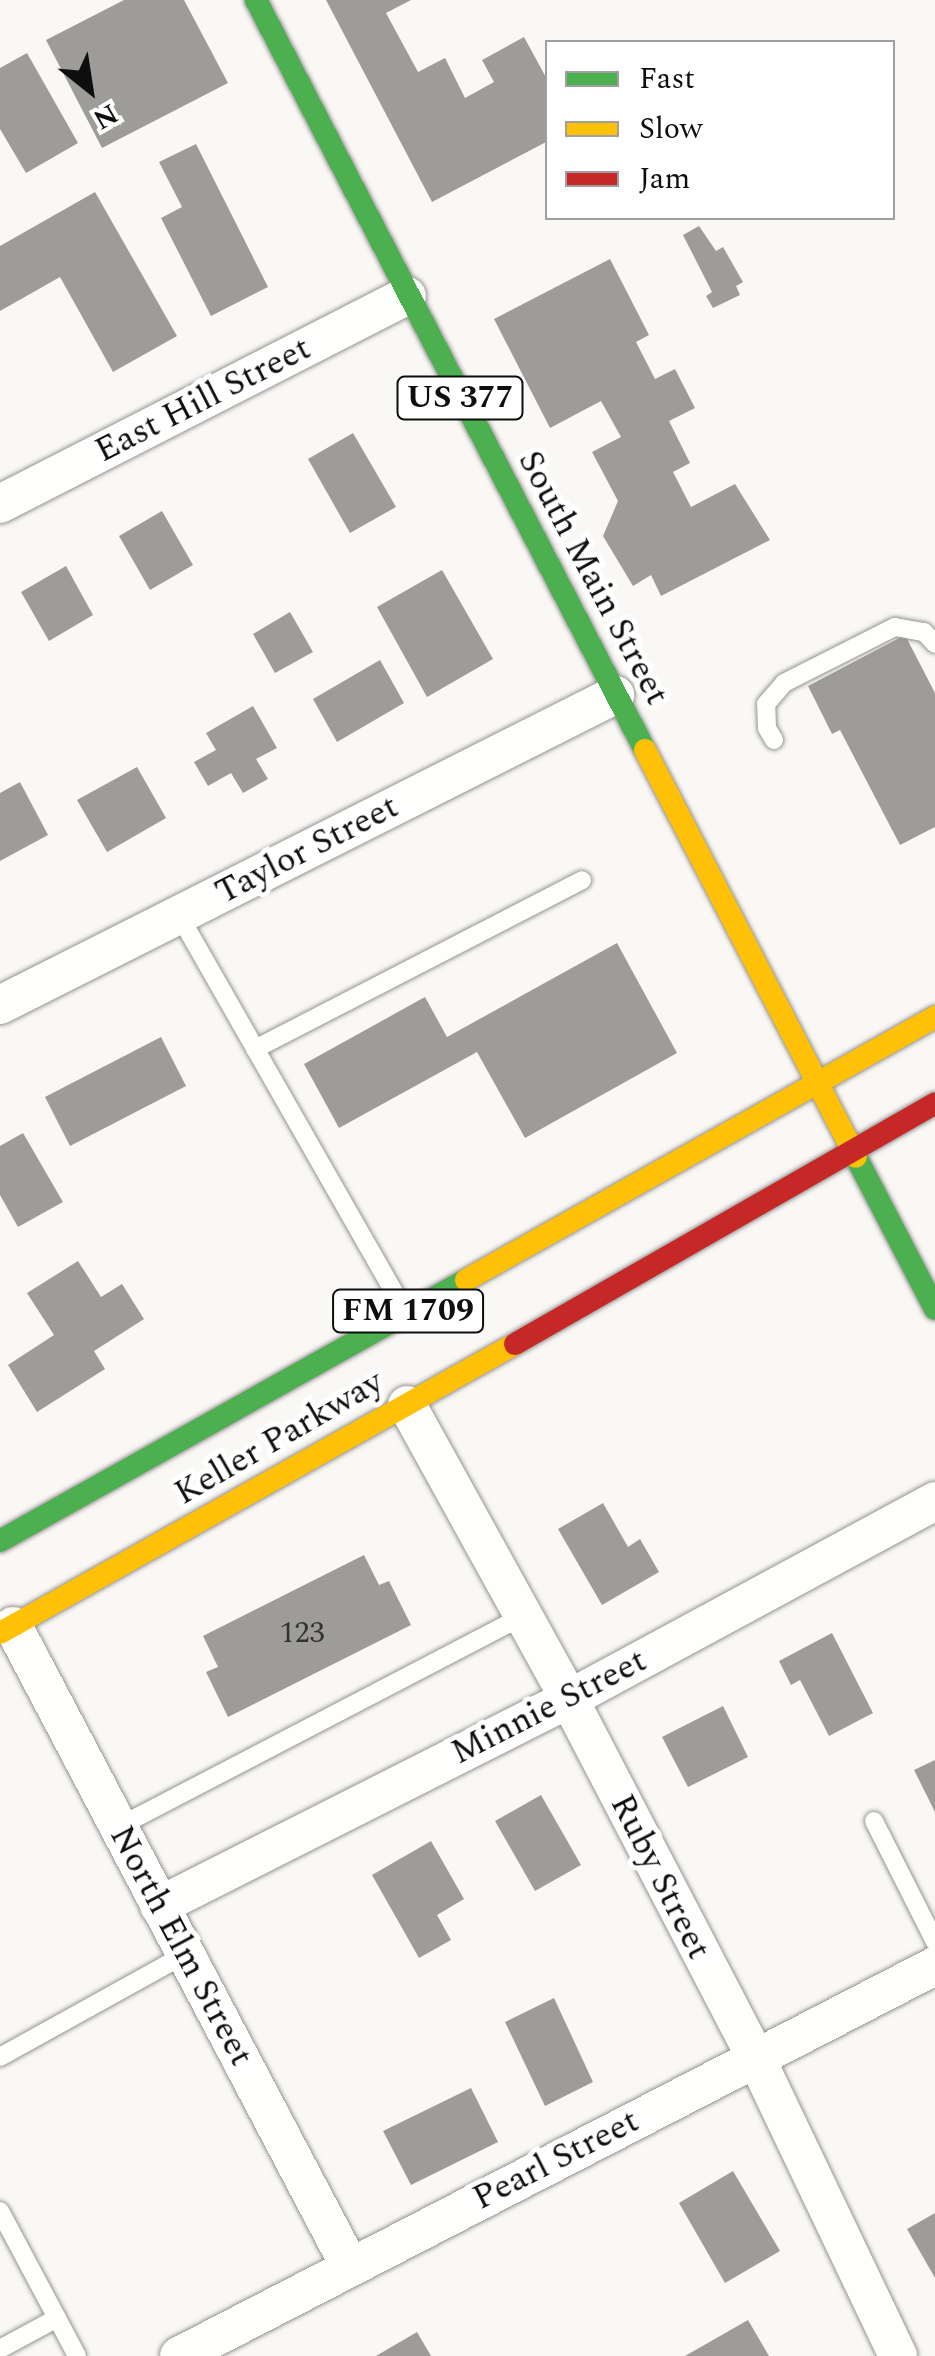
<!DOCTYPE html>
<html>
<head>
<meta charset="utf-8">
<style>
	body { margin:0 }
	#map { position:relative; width:935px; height:2356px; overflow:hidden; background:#faf8f4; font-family:Spectral,serif }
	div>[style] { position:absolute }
	.building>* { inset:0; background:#9e9c99 }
	.roads { filter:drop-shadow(0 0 2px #949392) drop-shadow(0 0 2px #949392) }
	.lane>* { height:18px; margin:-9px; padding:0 9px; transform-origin:9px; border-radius:9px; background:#fefefd }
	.street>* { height:38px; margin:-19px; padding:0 19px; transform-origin:19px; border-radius:19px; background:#fefefd }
	.fast>* { height:22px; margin:-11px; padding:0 11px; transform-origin:11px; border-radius:11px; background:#4caf50 }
	.slow>* { height:22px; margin:-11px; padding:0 11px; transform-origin:11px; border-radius:11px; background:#ffc107 }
	.jam>* { height:22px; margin:-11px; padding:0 11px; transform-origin:11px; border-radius:11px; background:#c62828 }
	span { translate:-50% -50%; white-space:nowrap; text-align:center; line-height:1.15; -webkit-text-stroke:10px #fff; paint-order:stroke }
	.number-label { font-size:30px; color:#323231 }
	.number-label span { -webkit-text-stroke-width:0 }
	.shield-label span { padding:2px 8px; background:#fff; border:2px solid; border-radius:8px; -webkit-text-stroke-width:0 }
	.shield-label { font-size:32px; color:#0e0e0e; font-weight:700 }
	.street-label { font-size:35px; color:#0e0e0e }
	.legend { position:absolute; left:545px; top:40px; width:350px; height:180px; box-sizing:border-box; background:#fff; border:2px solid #9f9f9f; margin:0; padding:12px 18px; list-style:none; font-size:30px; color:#0e0e0e }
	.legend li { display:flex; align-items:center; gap:20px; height:50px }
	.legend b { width:50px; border:2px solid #9f9f9f }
	.north { position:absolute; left:40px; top:40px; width:100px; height:100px; -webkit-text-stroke:8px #fff; paint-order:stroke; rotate:150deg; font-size:28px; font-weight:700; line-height:40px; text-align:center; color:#0e0e0e }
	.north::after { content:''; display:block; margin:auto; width:35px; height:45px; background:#0e0e0e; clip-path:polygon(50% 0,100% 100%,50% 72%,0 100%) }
</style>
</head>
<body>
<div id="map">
	<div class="building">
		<div style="clip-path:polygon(124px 0,184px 0,228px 83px,102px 148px,46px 40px)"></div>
		<div style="clip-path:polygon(326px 0,411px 0,386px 13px,418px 72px,445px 58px,465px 98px,494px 82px,482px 60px,524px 37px,548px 81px,548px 141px,432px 202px)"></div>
		<div style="clip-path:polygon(27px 53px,78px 143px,26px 173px,0 129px,0 68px)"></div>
		<div style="clip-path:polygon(196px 144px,268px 287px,211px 316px,161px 218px,182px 207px,159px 162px)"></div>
		<div style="clip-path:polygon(95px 192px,177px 336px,113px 372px,60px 277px,0 311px,0 246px)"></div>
		<div style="clip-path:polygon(699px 226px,716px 251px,723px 247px,743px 282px,736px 286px,740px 295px,713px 308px,706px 296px,712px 292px,683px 235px)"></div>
		<div style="clip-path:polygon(610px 259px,649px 335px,636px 342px,655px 379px,675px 369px,695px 408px,669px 421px,690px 463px,673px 472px,691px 507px,735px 484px,770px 540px,661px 596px,651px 575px,633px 586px,603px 536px,618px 501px,592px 452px,621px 437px,601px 401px,550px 428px,494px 319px)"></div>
		<div style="clip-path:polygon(353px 433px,396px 507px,350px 533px,308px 459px)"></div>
		<div style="clip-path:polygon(162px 511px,193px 565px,150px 590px,119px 536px)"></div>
		<div style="clip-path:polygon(66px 566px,93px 615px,49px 641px,21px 592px)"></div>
		<div style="clip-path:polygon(442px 570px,493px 659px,427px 697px,377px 607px)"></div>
		<div style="clip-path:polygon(290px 612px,313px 652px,275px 673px,253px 634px)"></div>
		<div style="clip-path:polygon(905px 635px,935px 693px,935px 827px,900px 845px,840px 730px,832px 734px,808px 686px)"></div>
		<div style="clip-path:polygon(380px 660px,404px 703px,337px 742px,313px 699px)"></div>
		<div style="clip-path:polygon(253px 706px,277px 748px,256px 759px,268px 779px,243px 793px,231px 773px,208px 786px,194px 762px,216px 750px,206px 733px)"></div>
		<div style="clip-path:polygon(137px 767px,166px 818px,107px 852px,77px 800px)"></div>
		<div style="clip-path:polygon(20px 782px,48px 835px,0 861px,0 793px)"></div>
		<div style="clip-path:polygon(617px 943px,677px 1053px,525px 1138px,477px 1052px,339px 1128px,304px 1064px,425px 997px,447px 1037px)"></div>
		<div style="clip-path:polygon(161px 1037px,186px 1086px,70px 1146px,45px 1097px)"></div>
		<div style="clip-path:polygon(23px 1133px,63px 1202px,18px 1227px,0 1195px,0 1146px)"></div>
		<div style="clip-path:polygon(78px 1261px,101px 1297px,122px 1284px,144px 1319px,94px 1351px,105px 1369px,37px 1412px,8px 1365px,54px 1335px,27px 1293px)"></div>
		<div style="clip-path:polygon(603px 1503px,628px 1547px,640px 1539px,659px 1572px,602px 1605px,558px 1529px)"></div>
		<div style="clip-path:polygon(364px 1555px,379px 1585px,389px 1581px,411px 1625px,228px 1717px,206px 1672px,218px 1667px,203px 1636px)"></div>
		<div style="clip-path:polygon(832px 1633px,873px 1713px,829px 1736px,800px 1680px,791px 1685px,779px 1661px)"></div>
		<div style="clip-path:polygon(723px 1706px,748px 1757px,688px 1787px,662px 1737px)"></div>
		<div style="clip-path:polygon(935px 1760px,935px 1812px,914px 1770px)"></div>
		<div style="clip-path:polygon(541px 1795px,581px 1865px,535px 1891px,495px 1821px)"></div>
		<div style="clip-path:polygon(431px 1841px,464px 1899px,437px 1915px,451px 1940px,419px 1958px,372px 1875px)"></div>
		<div style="clip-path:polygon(554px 1998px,593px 2082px,545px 2106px,505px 2022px)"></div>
		<div style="clip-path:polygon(471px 2088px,498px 2142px,411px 2185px,383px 2131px)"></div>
		<div style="clip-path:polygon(733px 2171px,780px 2251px,725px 2283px,679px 2203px)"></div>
		<div style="clip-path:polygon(935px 2213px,935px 2278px,907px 2229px)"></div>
		<div style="clip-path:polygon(748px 2320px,769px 2356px,685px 2356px)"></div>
		<div style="clip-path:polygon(417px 2332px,431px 2356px,376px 2356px)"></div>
	</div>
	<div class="roads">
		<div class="lane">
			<div style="left:774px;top:740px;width:14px;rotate:-120deg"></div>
			<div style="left:767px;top:728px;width:24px;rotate:-92deg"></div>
			<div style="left:766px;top:704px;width:28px;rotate:-49deg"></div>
			<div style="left:784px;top:683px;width:124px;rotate:-26.8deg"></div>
			<div style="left:895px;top:627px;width:29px;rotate:10deg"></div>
			<div style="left:924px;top:632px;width:16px;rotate:47deg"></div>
			<div style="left:179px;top:915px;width:452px;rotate:60.3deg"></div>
			<div style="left:255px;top:1049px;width:368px;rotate:-27.3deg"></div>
			<div style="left:874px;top:1821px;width:136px;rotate:63.2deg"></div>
			<div style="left:118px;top:1827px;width:457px;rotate:-27.5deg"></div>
			<div style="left:0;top:2057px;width:213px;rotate:-29deg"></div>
			<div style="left:0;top:2211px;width:164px;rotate:62deg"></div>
			<div style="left:0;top:2349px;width:65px;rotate:-28.5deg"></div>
		</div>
		<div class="street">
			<div style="left:0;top:504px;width:457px;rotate:-27.1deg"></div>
			<div style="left:0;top:1005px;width:689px;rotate:-26.75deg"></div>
			<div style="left:407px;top:1405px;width:336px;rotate:61.1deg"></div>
			<div style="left:569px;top:1699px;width:405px;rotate:62.5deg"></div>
			<div style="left:756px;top:2058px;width:330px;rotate:64.5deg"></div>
			<div style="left:13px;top:1626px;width:722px;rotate:62.26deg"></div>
			<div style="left:159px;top:1906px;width:459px;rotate:-26.8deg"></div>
			<div style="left:569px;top:1699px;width:416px;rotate:-28.4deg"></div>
			<div style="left:179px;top:2356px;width:851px;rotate:-27.29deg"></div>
		</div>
		<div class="fast">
			<div style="left:256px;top:0;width:845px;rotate:62.59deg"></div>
			<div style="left:856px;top:1157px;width:171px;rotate:62.5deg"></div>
			<div style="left:0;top:1541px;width:534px;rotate:-29.25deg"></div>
		</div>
		<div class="slow">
			<div style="left:645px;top:750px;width:458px;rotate:62.6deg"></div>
			<div style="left:466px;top:1280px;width:538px;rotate:-29.28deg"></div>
			<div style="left:0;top:1633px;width:591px;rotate:-29.3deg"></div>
		</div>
		<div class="jam">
			<div style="left:515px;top:1344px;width:484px;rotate:-29.8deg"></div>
		</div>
	</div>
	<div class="number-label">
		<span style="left:302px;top:1633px">123</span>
	</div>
	<div class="shield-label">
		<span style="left:460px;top:398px">US 377</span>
		<span style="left:408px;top:1311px">FM 1709</span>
	</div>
	<div class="street-label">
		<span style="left:203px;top:400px;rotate:-27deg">East Hill Street</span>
		<span style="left:593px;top:578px;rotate:62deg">South Main Street</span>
		<span style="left:307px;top:850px;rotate:-27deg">Taylor Street</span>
		<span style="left:279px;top:1438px;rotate:-30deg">Keller Parkway</span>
		<span style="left:549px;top:1707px;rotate:-27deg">Minnie Street</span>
		<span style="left:660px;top:1877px;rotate:63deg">Ruby Street</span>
		<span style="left:181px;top:1946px;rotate:62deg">North Elm Street</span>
		<span style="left:556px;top:2160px;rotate:-27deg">Pearl Street</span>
	</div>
	<ul class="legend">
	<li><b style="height:12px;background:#4caf50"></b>Fast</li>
	<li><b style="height:12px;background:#ffc107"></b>Slow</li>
	<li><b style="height:12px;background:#c62828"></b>Jam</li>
	</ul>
	<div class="north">N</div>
</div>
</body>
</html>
